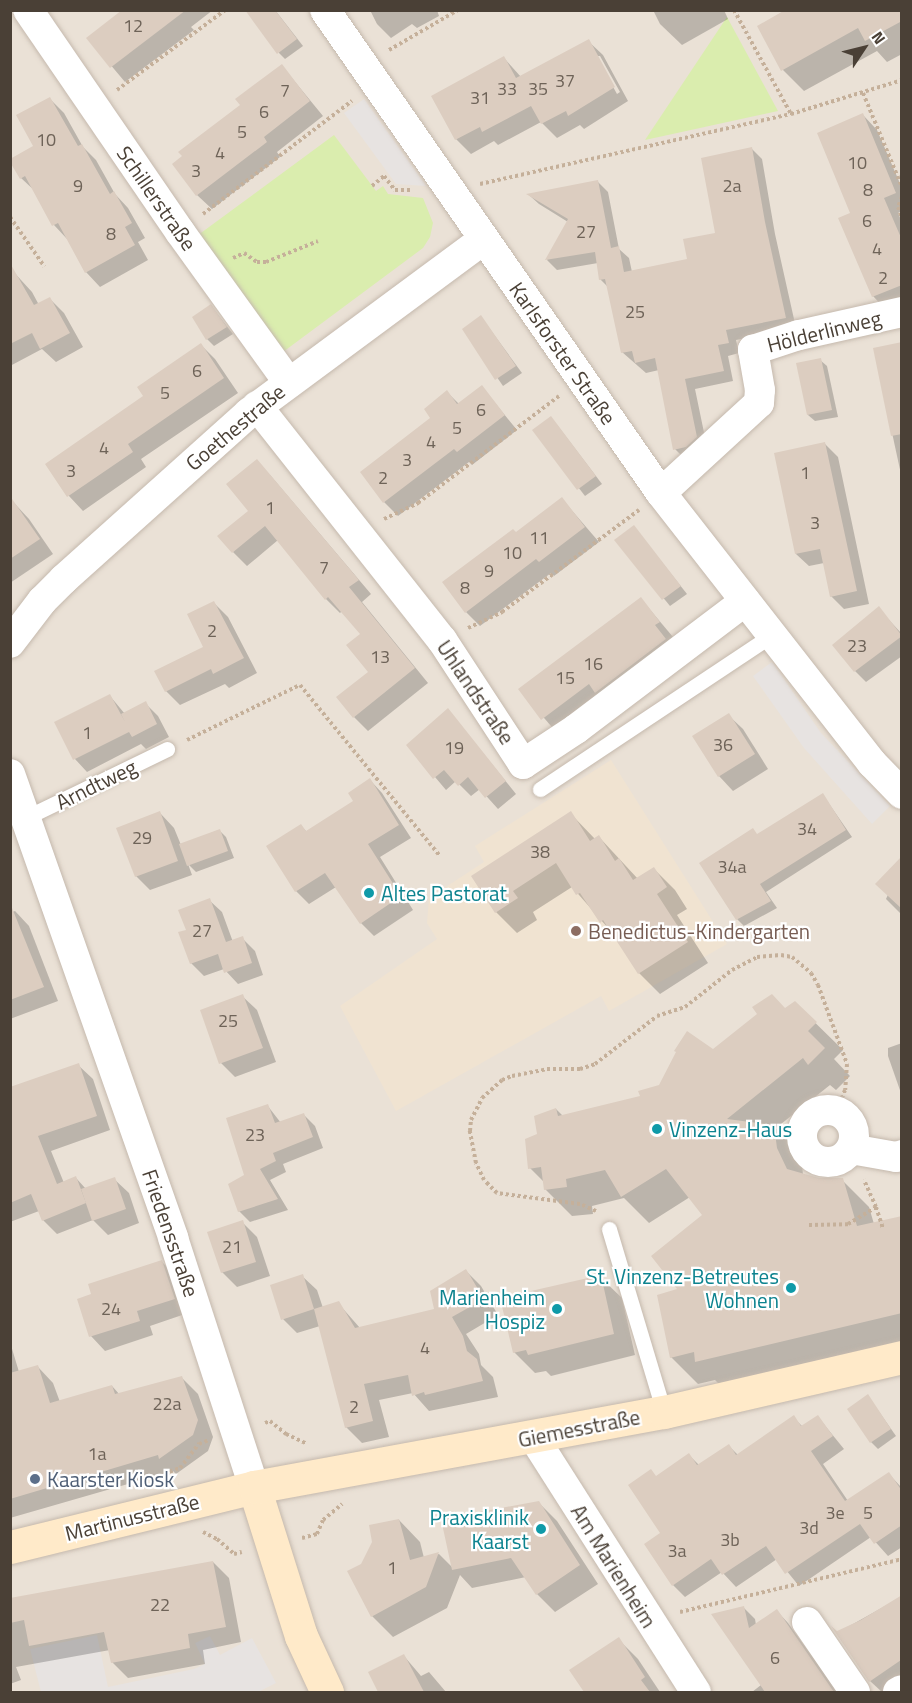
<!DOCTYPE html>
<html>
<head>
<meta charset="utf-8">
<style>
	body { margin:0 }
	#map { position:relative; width:912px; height:1703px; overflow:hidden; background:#f6f0e9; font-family:"Titillium Web",sans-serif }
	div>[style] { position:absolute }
	.residential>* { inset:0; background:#eae1d6 }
	.education>* { inset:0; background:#f0e3d1 }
	.green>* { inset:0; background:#daedae }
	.parking>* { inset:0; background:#e7e3e1 }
	.shadow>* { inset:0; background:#0003 }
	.building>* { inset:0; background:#dccdc0 }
	.path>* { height:4px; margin-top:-2px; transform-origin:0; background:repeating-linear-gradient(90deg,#c5b09a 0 3px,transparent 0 6px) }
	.roads { filter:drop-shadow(0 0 2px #c5b9ad) drop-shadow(0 0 2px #c5b9ad) }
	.service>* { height:15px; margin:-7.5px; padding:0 7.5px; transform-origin:7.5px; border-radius:7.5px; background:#fff }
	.minor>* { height:30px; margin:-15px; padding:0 15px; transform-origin:15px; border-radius:15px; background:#fff }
	.minor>.ring { margin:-15px; padding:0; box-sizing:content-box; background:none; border:30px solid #fff; border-radius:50% }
	.secondary>* { height:33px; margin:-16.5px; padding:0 16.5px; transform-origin:16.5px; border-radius:16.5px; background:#ffeac9 }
	.dots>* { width:16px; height:16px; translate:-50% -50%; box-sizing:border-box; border:3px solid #fff; border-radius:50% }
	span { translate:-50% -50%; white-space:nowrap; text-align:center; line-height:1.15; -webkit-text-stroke:4.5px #fff; paint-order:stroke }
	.number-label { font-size:18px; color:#6e6358 }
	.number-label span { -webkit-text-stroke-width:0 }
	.street-label { font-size:21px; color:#4a4036 }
	.culture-label { font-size:21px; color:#0d838f }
	.left { translate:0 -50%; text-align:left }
	.right { translate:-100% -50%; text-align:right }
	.education-label { font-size:21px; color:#785e54 }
	.service-label { font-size:21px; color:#4e5e75 }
	.frame { position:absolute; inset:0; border:12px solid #4a4036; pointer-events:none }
	.north { position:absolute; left:834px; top:18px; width:60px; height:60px; -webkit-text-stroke:4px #fff; paint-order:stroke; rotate:55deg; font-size:16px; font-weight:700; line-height:24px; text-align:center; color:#4a4036 }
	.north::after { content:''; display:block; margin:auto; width:21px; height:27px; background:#4a4036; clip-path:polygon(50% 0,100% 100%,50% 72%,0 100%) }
</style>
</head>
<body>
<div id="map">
	<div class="residential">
		<div style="clip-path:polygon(11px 11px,901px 11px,901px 1692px,11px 1692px)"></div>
	</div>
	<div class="education">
		<div style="clip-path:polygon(611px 760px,727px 944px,609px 1011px,601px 996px,396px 1111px,340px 1006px,437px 939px,427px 923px,429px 898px,484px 862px,475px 846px)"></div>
	</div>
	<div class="green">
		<div style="clip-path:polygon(727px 17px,778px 111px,645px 140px)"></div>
		<div style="clip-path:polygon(334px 135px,376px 191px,383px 186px,388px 194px,423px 198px,433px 223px,430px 237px,423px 248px,283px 352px,190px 241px)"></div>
	</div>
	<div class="parking">
		<div style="clip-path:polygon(364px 99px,426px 186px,396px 184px,344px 113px)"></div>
		<div style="clip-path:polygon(772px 662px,821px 733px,890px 806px,872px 824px,804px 748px,753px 676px)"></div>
		<div style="clip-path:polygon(97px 1635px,108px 1687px,194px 1669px,205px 1664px,195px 1643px,210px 1636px,220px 1655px,252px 1638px,276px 1683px,258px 1692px,41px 1692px,30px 1649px)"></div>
	</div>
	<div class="shadow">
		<div style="clip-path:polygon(125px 10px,213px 10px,191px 27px,194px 30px,125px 82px,88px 38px)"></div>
		<div style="clip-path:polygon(275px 10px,303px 46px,285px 59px,279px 53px)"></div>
		<div style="clip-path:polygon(370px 10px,437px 10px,439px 16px,417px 28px,412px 24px,391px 38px,377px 24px)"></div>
		<div style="clip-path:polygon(653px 10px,724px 10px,728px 19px,682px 45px,660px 24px)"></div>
		<div style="clip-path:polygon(788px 10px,902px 10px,902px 54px,887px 62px,877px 51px,804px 91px,783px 70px)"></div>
		<div style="clip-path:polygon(evenodd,588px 41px,603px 55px,628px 101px,584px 129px,580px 125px,557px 138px,541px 122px,498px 145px,494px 141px,471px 154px,456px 139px,433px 96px,504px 58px,521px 77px,588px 41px,596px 56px,600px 56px,620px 92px,617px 94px,596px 56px)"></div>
		<div style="clip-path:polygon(282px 66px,323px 116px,277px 152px,280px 157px,212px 209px,197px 195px,242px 105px)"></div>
		<div style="clip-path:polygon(49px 98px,64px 113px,83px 147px,96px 160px,115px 194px,128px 208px,145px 238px,138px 242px,148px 260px,100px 287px,86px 272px,68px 240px,54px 225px,36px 192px,21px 178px,35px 147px)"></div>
		<div style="clip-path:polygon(863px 115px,877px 130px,902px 188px,902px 211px,898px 213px,902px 222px,902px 305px,887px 311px,873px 296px,852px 213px)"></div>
		<div style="clip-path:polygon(751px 148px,762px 159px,775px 234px,796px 328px,736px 340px,739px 353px,728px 356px,733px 381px,695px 389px,707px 447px,685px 459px,675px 449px,659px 370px,646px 373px,622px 352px,609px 288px,600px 279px,598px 263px,557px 270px,547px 260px,568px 222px,539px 204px,529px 195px,597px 181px,608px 192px,619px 249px,629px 258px,632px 272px,689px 260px,716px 234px)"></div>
		<div style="clip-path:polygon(10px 268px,32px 292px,39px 305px,50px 299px,64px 313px,83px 347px,56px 362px,42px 349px,10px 366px)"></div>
		<div style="clip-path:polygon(211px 306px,233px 334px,214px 346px,207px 339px)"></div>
		<div style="clip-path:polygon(481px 317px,522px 373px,503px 386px,464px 329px)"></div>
		<div style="clip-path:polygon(902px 343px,902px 479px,874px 349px)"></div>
		<div style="clip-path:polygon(201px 345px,215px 359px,238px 393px,141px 459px,146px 467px,83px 511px,69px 496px,47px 465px,145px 397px)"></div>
		<div style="clip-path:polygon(820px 360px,827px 366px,838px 417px,815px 421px,808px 415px)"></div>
		<div style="clip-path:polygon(482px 387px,517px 430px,472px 465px,469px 462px,398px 516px,384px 502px,447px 392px,459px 404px)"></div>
		<div style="clip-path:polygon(557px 425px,602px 484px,585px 496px,534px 430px)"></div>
		<div style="clip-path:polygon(825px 444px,838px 457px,869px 604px,844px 609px,831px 596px,824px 563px,809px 566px,796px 554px)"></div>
		<div style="clip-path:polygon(270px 475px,371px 594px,362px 602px,428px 683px,368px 731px,354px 717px,370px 672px,362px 634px,342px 611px,340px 613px,326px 599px,278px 540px,247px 566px,233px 552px,250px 511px)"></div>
		<div style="clip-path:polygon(562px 499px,599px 542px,554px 576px,551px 573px,480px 626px,466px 612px,516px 534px)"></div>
		<div style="clip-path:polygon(15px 504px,29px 519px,53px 554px,10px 583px,10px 507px)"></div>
		<div style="clip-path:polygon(634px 527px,687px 594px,670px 606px,616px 540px)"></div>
		<div style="clip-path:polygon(641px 599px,673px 637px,557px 733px,520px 690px)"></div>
		<div style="clip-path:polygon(214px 603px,228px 617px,257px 673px,229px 688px,225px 684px,180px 705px,166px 691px,205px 648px)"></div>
		<div style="clip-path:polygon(878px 608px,902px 634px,902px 656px,866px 682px,855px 671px)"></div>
		<div style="clip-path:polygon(110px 696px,125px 714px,145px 703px,158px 716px,169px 737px,146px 749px,141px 744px,87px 772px,75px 759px,57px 723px)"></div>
		<div style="clip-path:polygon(448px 710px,516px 794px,498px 809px,480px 789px,471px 796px,456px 781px,446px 790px,408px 745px)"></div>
		<div style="clip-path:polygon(728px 715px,743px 729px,768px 769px,733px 791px,719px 776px)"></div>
		<div style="clip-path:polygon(370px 780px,382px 793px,411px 838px,380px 857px,413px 910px,374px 936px,361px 923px,336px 887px,309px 904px,296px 891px,268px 846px,301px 826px,307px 832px,355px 801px)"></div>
		<div style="clip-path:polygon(823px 795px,852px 837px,766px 892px,777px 908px,744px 926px,737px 919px,758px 835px)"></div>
		<div style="clip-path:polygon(160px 813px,174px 828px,181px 845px,219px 830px,226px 837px,234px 858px,196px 872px,188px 864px,192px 875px,150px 890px,136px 876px)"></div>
		<div style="clip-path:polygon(570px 813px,595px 839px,599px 837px,638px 879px,654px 869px,675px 890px,687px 909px,677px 915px,708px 963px,660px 994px,639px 973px,615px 936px,572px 887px,533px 912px,537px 920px,517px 933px,496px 912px)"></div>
		<div style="clip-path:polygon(902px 864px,902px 915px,886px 899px)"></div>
		<div style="clip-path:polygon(209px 900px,222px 912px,233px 942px,242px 938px,255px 951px,263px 975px,238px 984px,224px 969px,204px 976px,191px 963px,188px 931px)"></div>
		<div style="clip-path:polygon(15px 911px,29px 926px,58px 1001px,10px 1019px,10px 913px)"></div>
		<div style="clip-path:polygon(242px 996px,257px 1010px,276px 1062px,235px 1077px,221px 1063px)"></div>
		<div style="clip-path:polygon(795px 1003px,843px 1050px,834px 1059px,850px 1076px,836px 1090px,830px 1085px,776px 1128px,801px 1153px,803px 1175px,818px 1180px,842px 1180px,869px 1207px,874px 1224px,902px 1218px,902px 1345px,723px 1388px,715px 1380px,698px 1384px,671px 1357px,679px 1290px,704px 1215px,690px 1197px,649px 1223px,624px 1198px,592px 1206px,593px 1214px,572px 1216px,545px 1189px,544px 1182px,530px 1168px,538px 1135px,556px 1109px,563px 1116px,641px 1097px)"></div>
		<div style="clip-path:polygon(902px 1043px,902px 1096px,888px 1056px,888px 1048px)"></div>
		<div style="clip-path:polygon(78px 1065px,93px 1079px,110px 1130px,51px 1151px,64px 1183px,76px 1178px,86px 1189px,114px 1179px,129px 1193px,139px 1223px,108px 1235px,93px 1220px,57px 1234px,43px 1220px,39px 1211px,10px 1222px,10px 1089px)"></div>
		<div style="clip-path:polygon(267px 1105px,281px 1123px,304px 1115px,315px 1126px,323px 1148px,283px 1164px,286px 1172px,270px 1180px,288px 1210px,250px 1222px,239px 1211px,245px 1176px)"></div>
		<div style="clip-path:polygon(242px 1222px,257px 1237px,270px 1276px,237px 1287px,222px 1272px)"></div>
		<div style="clip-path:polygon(162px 1262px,176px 1276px,188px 1313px,150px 1326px,153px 1335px,105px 1351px,91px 1336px)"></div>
		<div style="clip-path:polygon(465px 1270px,481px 1286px,498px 1315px,466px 1334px,479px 1354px,481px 1365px,493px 1377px,498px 1397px,429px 1411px,413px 1393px,379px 1400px,389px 1437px,362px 1443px,346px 1427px,320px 1326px,297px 1333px,283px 1319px,302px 1276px,317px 1290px,323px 1308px,338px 1303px,360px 1328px,436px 1310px)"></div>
		<div style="clip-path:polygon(600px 1277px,622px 1298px,635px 1355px,551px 1376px,546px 1371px,535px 1373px,514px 1352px)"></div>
		<div style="clip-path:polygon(10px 1342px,19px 1372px,38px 1367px,53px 1383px,60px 1402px,112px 1386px,120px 1395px,182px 1378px,198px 1394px,213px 1437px,208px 1451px,176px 1474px,173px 1471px,10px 1518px)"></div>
		<div style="clip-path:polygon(868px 1396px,896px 1436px,878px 1449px,871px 1442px)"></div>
		<div style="clip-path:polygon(793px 1417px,803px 1427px,818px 1417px,844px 1449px,823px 1464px,848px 1501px,889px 1474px,901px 1487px,902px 1547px,888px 1556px,871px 1537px,799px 1586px,777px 1559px,736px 1587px,722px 1572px,685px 1597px,673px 1585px,662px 1533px,657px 1478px,689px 1455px,700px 1466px,729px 1446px,738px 1455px)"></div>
		<div style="clip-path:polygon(538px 1502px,557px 1521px,598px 1584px,555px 1612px,537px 1594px,526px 1577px,472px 1588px,460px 1575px,447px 1608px,393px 1637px,372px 1616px,362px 1565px,399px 1520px,420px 1542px,424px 1558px,439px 1554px,454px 1569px)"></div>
		<div style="clip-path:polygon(213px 1562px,229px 1578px,241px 1642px,203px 1650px,205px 1664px,128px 1678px,112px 1662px,110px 1650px,16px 1667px,21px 1680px,10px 1684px,10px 1600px)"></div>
		<div style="clip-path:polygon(894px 1601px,902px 1609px,902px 1680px,882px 1692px,870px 1681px,837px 1633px)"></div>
		<div style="clip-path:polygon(743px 1607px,755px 1619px,756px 1625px,777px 1611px,788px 1623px,838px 1692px,752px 1692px,761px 1685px)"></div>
		<div style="clip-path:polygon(618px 1639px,638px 1659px,660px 1692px,586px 1692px,571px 1671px)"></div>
		<div style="clip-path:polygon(404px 1656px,421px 1676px,429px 1672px,446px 1692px,380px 1692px,370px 1672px)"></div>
	</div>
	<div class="building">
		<div style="clip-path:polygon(122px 10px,186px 10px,110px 68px,86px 38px)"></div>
		<div style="clip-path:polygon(245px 10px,275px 10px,297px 39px,277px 54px)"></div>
		<div style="clip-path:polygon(785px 10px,902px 10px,902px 21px,865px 41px,858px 28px,781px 71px,757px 26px)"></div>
		<div style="clip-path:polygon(589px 39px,615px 87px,568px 116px,566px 111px,541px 124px,531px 106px,482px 132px,480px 127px,455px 140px,431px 96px,504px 56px,516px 78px)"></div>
		<div style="clip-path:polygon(282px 64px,310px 101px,264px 137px,267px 142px,196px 196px,172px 164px,182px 156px,178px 152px,240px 105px,235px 99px)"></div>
		<div style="clip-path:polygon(50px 97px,78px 146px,82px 144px,110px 194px,114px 191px,132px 223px,125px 227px,135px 245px,85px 273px,58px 223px,52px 226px,25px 176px,20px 179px,10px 162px,10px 159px,33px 146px,16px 115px)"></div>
		<div style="clip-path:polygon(863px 113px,896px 193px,884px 198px,902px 240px,902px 285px,872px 297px,838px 218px,850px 213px,817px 133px)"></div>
		<div style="clip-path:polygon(752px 147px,765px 222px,786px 318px,726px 330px,729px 343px,718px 345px,724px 371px,685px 379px,697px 437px,686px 447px,673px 450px,655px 358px,635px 363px,632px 351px,621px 353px,605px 279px,599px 280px,595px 252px,545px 260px,568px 219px,526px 194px,598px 180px,611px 248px,619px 246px,624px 272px,687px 259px,683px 239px,715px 233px,701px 158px)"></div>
		<div style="clip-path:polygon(10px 263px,34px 305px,50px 297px,70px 333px,40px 349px,32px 333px,10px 344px)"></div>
		<div style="clip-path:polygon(211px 304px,227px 327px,206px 340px,192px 317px)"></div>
		<div style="clip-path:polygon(481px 315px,516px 366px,495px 380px,462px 329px)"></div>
		<div style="clip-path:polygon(902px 342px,902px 434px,891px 436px,873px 348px)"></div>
		<div style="clip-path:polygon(201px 343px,224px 378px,128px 444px,133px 452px,67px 497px,45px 464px,143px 396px,137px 387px)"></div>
		<div style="clip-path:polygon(821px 358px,832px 410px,807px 415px,796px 363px)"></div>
		<div style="clip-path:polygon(482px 385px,505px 415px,457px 452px,454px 449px,383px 503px,360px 472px,430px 418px,424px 409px,447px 390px,457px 404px)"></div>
		<div style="clip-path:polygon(551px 416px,596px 476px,577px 490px,532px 430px)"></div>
		<div style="clip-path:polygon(825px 442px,857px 591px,830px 597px,820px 549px,795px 554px,774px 453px)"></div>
		<div style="clip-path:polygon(257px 459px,359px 580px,349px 587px,415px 668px,353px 718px,336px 697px,368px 672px,346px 645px,360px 634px,328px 597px,325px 600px,265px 526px,232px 553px,217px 536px,248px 511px,226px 484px)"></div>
		<div style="clip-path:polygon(10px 496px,40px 539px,10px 559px)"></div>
		<div style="clip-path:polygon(562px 497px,585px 527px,539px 562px,536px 559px,465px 613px,442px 582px,513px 529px,516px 532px)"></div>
		<div style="clip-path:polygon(634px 525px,681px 586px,662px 600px,614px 540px)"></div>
		<div style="clip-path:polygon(641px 597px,660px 622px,655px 625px,666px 639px,595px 693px,589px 684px,541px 720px,518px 689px)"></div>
		<div style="clip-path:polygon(214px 601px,244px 658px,213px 674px,211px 669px,165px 692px,154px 671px,203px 647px,187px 614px)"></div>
		<div style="clip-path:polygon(879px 606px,902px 636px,854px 672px,832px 645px)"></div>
		<div style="clip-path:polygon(110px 694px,125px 722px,121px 714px,146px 701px,157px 724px,132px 737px,129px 732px,73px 760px,54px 722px)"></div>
		<div style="clip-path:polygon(448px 708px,506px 781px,485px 798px,468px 777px,458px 786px,444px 770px,433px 779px,406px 745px)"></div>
		<div style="clip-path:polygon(729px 713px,755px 754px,718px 777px,692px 736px)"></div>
		<div style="clip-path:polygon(370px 778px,399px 825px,368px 844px,401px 896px,360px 924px,325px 873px,295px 892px,266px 846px,301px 824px,306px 831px,353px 801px,348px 793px)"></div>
		<div style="clip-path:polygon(823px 793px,846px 830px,760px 884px,771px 901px,736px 920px,699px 863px,753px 828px,757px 834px)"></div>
		<div style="clip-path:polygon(160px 811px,178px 861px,135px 877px,116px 828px)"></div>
		<div style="clip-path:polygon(571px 811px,590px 841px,599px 835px,615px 861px,619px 858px,633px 880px,654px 867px,667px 887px,657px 894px,688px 942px,638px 974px,603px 920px,600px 923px,580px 893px,576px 895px,556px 863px,513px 891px,518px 898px,495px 913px,471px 876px)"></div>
		<div style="clip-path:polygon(220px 829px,228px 851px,187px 866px,179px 844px)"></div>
		<div style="clip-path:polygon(902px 856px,902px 909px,875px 884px)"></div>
		<div style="clip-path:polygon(210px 898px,226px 942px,243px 936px,252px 963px,224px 973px,218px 954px,190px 964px,178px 932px,186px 930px,178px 910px)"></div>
		<div style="clip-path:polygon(10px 903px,44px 987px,10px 1000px)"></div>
		<div style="clip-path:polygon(243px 994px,263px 1048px,219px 1064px,200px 1010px)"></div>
		<div style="clip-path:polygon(772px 994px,785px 1008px,795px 1001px,817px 1022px,808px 1031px,825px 1048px,808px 1065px,803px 1058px,727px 1119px,774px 1125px,777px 1148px,787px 1169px,819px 1178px,843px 1178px,857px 1226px,902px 1216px,902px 1313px,695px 1362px,694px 1352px,670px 1358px,657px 1295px,677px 1289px,651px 1256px,702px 1215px,666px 1169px,621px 1197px,605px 1170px,566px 1179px,567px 1187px,544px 1190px,541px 1167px,528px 1169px,525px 1139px,537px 1134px,534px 1116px,556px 1108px,558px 1116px,640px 1096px,638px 1091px,659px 1085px,676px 1052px,674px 1051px,687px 1031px,713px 1049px,757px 1014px,752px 1007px)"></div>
		<div style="clip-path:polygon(79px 1063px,97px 1116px,38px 1136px,57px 1184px,76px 1176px,86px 1203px,42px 1221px,31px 1194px,10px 1203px,10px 1087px)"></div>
		<div style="clip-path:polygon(268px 1104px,275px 1123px,304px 1113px,313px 1137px,273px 1153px,276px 1161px,260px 1169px,278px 1199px,238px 1212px,228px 1184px,244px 1175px,226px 1118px)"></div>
		<div style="clip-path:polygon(115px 1177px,126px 1209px,92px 1221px,81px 1189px)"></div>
		<div style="clip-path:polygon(243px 1220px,256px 1262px,221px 1273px,207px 1232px)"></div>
		<div style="clip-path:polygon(162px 1260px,175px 1299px,137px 1311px,140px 1321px,89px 1337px,77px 1299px,91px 1294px,88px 1284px)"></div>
		<div style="clip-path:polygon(466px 1269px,484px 1299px,452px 1317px,463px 1336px,467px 1351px,477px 1359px,483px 1381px,425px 1395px,424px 1392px,412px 1396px,408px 1375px,364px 1384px,373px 1421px,345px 1428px,314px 1309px,339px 1301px,355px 1328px,434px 1309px,430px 1291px)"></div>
		<div style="clip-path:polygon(303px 1274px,314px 1309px,281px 1320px,270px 1285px)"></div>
		<div style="clip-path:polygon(601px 1275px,614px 1334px,528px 1355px,526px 1350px,513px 1353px,500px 1298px)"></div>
		<div style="clip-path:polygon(38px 1365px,50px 1403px,112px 1385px,115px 1394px,182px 1376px,198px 1420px,193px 1435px,159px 1459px,158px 1455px,10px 1499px,10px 1373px)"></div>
		<div style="clip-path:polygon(868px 1394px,891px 1429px,870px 1443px,847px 1409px)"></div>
		<div style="clip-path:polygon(794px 1415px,801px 1426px,818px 1415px,833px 1436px,811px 1451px,845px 1501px,889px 1472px,902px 1491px,902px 1525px,874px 1544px,860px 1524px,785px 1574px,766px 1546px,722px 1575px,711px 1559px,672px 1586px,644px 1544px,660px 1533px,628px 1485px,651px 1469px,656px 1476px,689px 1453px,697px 1465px,729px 1444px,736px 1455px)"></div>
		<div style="clip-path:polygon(539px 1501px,580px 1565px,536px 1595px,511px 1558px,452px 1570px,441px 1519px)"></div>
		<div style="clip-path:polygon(399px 1519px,410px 1560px,439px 1552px,426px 1587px,371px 1617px,347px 1571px,361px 1564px,372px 1542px,369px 1525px)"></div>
		<div style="clip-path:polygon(213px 1561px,226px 1627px,188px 1634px,190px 1648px,111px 1663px,104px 1632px,29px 1646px,24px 1620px,10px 1623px,10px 1598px)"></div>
		<div style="clip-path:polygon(902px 1595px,901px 1660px,869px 1682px,831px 1626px,837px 1631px,861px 1620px)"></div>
		<div style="clip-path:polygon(744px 1606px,749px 1628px,777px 1609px,834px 1692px,765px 1692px,711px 1614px)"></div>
		<div style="clip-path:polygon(619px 1637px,645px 1677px,641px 1680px,650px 1692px,584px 1692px,569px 1670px)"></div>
		<div style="clip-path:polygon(404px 1654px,424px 1692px,378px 1692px,368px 1672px)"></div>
	</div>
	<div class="path">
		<div style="left:734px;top:10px;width:119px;rotate:61.3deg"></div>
		<div style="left:389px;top:50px;width:80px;rotate:-30.1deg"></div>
		<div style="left:117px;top:90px;width:134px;rotate:-36.5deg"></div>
		<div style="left:863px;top:93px;width:102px;rotate:67.5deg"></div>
		<div style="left:480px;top:184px;width:319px;rotate:-12.7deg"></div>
		<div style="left:791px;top:114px;width:116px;rotate:-17deg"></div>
		<div style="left:372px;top:186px;width:16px;rotate:-40deg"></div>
		<div style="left:384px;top:176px;width:18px;rotate:52deg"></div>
		<div style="left:395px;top:190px;width:18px"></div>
		<div style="left:902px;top:197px;width:11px;rotate:112deg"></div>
		<div style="left:898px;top:207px;width:12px;rotate:70deg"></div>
		<div style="left:203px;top:214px;width:187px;rotate:-37.2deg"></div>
		<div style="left:10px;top:217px;width:60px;rotate:55.2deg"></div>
		<div style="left:233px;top:258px;width:12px;rotate:-24deg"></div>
		<div style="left:244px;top:253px;width:16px;rotate:35deg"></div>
		<div style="left:257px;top:262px;width:9px"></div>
		<div style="left:266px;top:262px;width:56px;rotate:-22deg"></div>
		<div style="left:384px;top:519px;width:38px;rotate:-25deg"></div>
		<div style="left:418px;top:503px;width:177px;rotate:-37.2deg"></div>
		<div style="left:468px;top:628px;width:38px;rotate:-25deg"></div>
		<div style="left:502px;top:612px;width:171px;rotate:-36.7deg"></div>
		<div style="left:187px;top:740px;width:126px;rotate:-26deg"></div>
		<div style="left:300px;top:685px;width:220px;rotate:50.7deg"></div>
		<div style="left:876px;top:1207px;width:23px;rotate:72deg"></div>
		<div style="left:596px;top:1211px;width:17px;rotate:-156deg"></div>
		<div style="left:580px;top:1204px;width:84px;rotate:-172.5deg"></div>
		<div style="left:497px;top:1193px;width:18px;rotate:-135deg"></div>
		<div style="left:484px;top:1180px;width:19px;rotate:-115deg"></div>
		<div style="left:476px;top:1163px;width:33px;rotate:-101deg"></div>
		<div style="left:470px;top:1131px;width:11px;rotate:-85deg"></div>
		<div style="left:471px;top:1120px;width:25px;rotate:-63deg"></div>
		<div style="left:482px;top:1098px;width:27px;rotate:-42deg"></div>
		<div style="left:502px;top:1080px;width:11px;rotate:-22deg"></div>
		<div style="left:512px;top:1076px;width:36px;rotate:-11deg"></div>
		<div style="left:547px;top:1069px;width:33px"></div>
		<div style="left:580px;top:1069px;width:16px;rotate:-18deg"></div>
		<div style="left:595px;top:1064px;width:78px;rotate:-37.7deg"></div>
		<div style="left:657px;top:1016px;width:29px;rotate:-18deg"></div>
		<div style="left:685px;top:1007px;width:60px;rotate:-38.2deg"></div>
		<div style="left:732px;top:970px;width:28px;rotate:-27deg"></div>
		<div style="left:757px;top:957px;width:24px;rotate:-5deg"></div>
		<div style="left:781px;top:955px;width:11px;rotate:10deg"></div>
		<div style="left:792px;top:957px;width:25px;rotate:40deg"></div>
		<div style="left:811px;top:973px;width:14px;rotate:60deg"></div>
		<div style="left:818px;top:985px;width:84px;rotate:69.8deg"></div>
		<div style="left:847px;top:1064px;width:26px;rotate:94deg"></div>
		<div style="left:845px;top:1090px;width:22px;rotate:111deg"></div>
		<div style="left:809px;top:1225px;width:39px;rotate:-1deg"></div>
		<div style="left:848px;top:1224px;width:33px;rotate:-31deg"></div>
		<div style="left:876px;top:1207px;width:30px;rotate:-114deg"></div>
		<div style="left:265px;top:1423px;width:5px;rotate:-22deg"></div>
		<div style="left:270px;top:1421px;width:21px;rotate:39deg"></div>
		<div style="left:286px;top:1434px;width:23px;rotate:25deg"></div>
		<div style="left:164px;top:1474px;width:17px;rotate:-21deg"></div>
		<div style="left:180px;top:1468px;width:31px;rotate:-52deg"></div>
		<div style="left:199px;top:1444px;width:11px;rotate:-22deg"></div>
		<div style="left:203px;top:1532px;width:16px;rotate:27deg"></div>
		<div style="left:217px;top:1539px;width:23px;rotate:41deg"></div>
		<div style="left:234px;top:1554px;width:8px;rotate:-14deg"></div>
		<div style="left:302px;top:1538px;width:16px;rotate:-15deg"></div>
		<div style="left:317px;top:1534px;width:15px;rotate:-67deg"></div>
		<div style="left:323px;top:1520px;width:25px;rotate:-40deg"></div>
		<div style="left:680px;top:1612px;width:228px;rotate:-13.4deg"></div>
	</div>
	<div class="roads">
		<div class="service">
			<div style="left:540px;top:789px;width:278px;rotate:-33.6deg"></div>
			<div style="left:25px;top:818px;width:158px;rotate:-25.9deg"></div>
			<div style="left:609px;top:1229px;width:191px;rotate:73.3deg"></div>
		</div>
		<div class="minor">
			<div style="left:28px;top:10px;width:269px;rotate:55.6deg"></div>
			<div style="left:180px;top:232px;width:186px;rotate:54.2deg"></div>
			<div style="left:325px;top:10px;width:588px;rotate:55.18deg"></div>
			<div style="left:661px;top:493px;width:343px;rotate:52deg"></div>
			<div style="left:872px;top:763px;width:43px;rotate:45.9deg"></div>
			<div style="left:257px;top:406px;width:298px;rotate:51.7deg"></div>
			<div style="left:442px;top:640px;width:148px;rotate:56.8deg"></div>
			<div style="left:523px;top:764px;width:64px;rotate:-33.4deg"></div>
			<div style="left:576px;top:729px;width:212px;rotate:-37.1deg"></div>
			<div style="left:661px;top:493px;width:133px;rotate:-42.6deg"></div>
			<div style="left:759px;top:403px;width:13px;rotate:-86deg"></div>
			<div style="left:760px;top:390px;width:41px;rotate:-99.9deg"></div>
			<div style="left:753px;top:350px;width:48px;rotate:-18.1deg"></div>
			<div style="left:799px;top:335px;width:106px;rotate:-12.6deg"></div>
			<div style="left:10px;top:643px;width:53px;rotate:-52.7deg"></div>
			<div style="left:42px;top:601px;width:31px;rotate:-45deg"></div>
			<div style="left:64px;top:579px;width:249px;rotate:-41.9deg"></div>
			<div style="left:249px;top:413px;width:292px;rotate:-36.5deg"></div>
			<div style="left:10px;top:774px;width:492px;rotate:70.6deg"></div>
			<div style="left:173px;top:1238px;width:262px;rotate:72deg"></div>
			<div class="ring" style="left:802px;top:1110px;width:22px;height:22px"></div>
			<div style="left:851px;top:1149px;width:46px;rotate:10.1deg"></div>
			<div style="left:896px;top:1157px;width:6px;rotate:-18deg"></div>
			<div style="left:534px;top:1438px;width:301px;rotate:57.5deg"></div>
			<div style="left:807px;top:1622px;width:85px;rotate:55.6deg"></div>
			<div style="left:898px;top:1692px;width:4px;rotate:-27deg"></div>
		</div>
		<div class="secondary">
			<div style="left:254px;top:1487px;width:156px;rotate:72.5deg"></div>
			<div style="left:301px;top:1636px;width:62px;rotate:65.1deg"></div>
			<div style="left:10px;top:1547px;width:251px;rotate:-13.8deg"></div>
			<div style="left:254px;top:1487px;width:417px;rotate:-10.4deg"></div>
			<div style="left:664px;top:1412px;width:244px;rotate:-13deg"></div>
		</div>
	</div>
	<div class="dots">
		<div style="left:369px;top:893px;background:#0f9aa8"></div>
		<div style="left:576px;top:931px;background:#8d6e63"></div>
		<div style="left:657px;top:1129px;background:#0f9aa8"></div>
		<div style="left:791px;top:1288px;background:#0f9aa8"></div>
		<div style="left:557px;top:1309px;background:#0f9aa8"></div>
		<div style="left:35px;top:1479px;background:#5c6f8a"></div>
		<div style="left:541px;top:1529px;background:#0f9aa8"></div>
	</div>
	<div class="number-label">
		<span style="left:133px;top:26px">12</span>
		<span style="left:565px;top:81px">37</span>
		<span style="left:507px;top:89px">33</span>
		<span style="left:538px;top:89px">35</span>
		<span style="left:285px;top:91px">7</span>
		<span style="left:480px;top:98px">31</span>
		<span style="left:264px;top:112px">6</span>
		<span style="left:242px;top:132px">5</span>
		<span style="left:46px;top:140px">10</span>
		<span style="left:220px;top:153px">4</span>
		<span style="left:857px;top:163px">10</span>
		<span style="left:196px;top:171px">3</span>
		<span style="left:78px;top:186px">9</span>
		<span style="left:732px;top:186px">2a</span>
		<span style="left:868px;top:190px">8</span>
		<span style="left:867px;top:221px">6</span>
		<span style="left:586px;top:232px">27</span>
		<span style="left:111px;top:234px">8</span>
		<span style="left:877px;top:249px">4</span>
		<span style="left:883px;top:278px">2</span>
		<span style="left:635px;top:312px">25</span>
		<span style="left:197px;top:371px">6</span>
		<span style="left:165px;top:393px">5</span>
		<span style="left:481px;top:410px">6</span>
		<span style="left:457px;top:428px">5</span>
		<span style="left:431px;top:442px">4</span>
		<span style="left:104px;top:448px">4</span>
		<span style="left:407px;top:460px">3</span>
		<span style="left:71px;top:471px">3</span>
		<span style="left:805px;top:473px">1</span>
		<span style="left:383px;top:478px">2</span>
		<span style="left:270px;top:508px">1</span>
		<span style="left:815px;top:523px">3</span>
		<span style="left:539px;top:538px">11</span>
		<span style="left:512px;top:553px">10</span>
		<span style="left:324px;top:568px">7</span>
		<span style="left:489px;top:571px">9</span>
		<span style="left:465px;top:588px">8</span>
		<span style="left:212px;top:631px">2</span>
		<span style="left:857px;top:646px">23</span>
		<span style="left:380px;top:657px">13</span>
		<span style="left:593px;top:664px">16</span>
		<span style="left:565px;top:678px">15</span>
		<span style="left:87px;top:733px">1</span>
		<span style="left:723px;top:745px">36</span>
		<span style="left:454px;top:748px">19</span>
		<span style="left:807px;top:829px">34</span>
		<span style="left:142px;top:838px">29</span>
		<span style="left:540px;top:852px">38</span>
		<span style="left:732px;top:867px">34a</span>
		<span style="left:202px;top:931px">27</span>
		<span style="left:228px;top:1021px">25</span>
		<span style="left:255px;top:1135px">23</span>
		<span style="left:232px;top:1247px">21</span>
		<span style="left:111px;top:1309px">24</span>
		<span style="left:425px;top:1348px">4</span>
		<span style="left:167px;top:1404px">22a</span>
		<span style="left:354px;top:1407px">2</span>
		<span style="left:97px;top:1454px">1a</span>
		<span style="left:835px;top:1513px">3e</span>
		<span style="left:868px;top:1513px">5</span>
		<span style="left:809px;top:1528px">3d</span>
		<span style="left:730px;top:1540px">3b</span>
		<span style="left:677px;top:1551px">3a</span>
		<span style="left:392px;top:1568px">1</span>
		<span style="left:160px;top:1605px">22</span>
		<span style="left:775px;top:1658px">6</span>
	</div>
	<div class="street-label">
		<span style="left:157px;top:198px;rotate:55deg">Schillerstraße</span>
		<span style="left:824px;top:331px;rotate:-14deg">Hölderlinweg</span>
		<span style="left:563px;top:353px;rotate:55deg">Karlsforster Straße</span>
		<span style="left:235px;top:427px;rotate:-40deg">Goethestraße</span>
		<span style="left:476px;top:692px;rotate:56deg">Uhlandstraße</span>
		<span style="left:96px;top:784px;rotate:-26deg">Arndtweg</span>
		<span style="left:171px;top:1233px;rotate:71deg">Friedensstraße</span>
		<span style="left:579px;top:1428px;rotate:-11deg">Giemesstraße</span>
		<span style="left:132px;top:1517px;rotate:-14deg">Martinusstraße</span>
		<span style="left:614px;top:1566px;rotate:58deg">Am Marienheim</span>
	</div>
	<div class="culture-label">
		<span class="left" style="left:381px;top:893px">Altes Pastorat</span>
		<span class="left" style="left:669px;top:1129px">Vinzenz-Haus</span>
		<span class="right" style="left:779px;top:1288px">St. Vinzenz-Betreutes<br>Wohnen</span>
		<span class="right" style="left:545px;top:1309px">Marienheim<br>Hospiz</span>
		<span class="right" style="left:529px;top:1529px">Praxisklinik<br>Kaarst</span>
	</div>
	<div class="education-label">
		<span class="left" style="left:588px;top:931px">Benedictus-Kindergarten</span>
	</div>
	<div class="service-label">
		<span class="left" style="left:47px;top:1479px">Kaarster Kiosk</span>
	</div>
	<div class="frame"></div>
	<div class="north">N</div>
</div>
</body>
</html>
